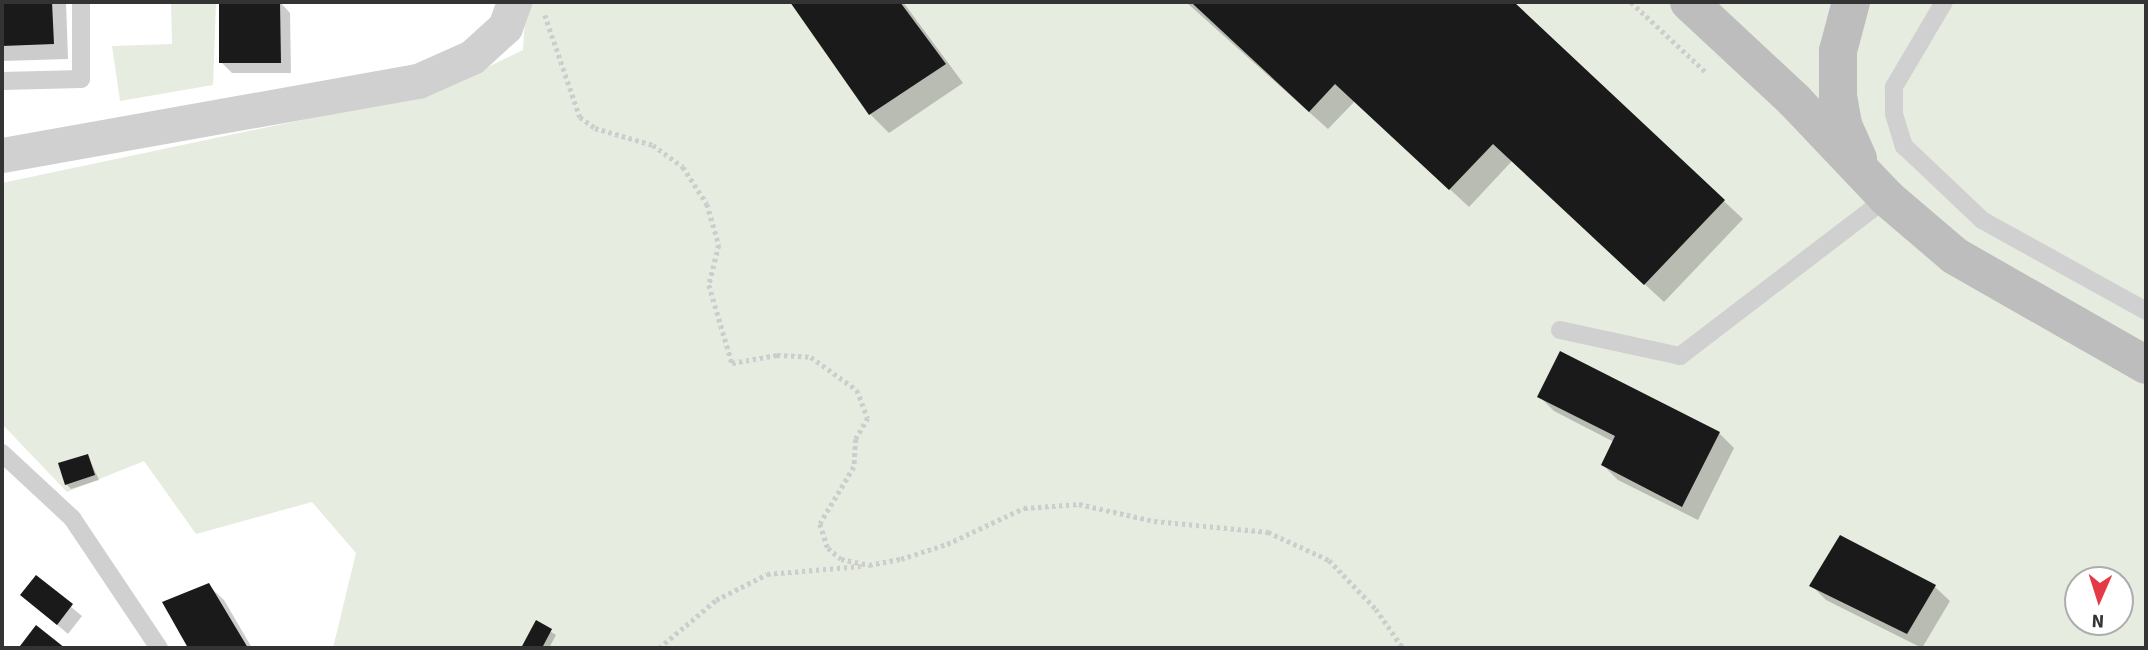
<!DOCTYPE html>
<html>
<head>
<meta charset="utf-8">
<style>
	body { margin:0 }
	#map { position:relative; width:2148px; height:650px; overflow:hidden; background:#fff; font-family:"Source Sans 3",sans-serif }
	div>[style] { position:absolute }
	.green>* { inset:0; background:#e6ecdf }
	.shadow>* { inset:0; background:#0003 }
	.building>* { inset:0; background:#1a1a1a }
	.path>* { height:4.5px; margin-top:-2.25px; transform-origin:0; background:repeating-linear-gradient(90deg,#cdcdcd 0 3.5px,transparent 0 7px) }
	.lane>* { height:18px; margin:-9px; padding:0 9px; transform-origin:9px; border-radius:9px; background:#d0d0d0 }
	.street>* { height:35px; margin:-17.5px; padding:0 17.5px; transform-origin:17.5px; border-radius:17.5px; background:#d0d0d0 }
	.secondary>* { height:38px; margin:-19px; padding:0 19px; transform-origin:19px; border-radius:19px; background:#bdbdbd }
	span { translate:-50% -50%; white-space:nowrap; text-align:center; line-height:1.15; -webkit-text-stroke:7px #fff; paint-order:stroke }
	.frame { position:absolute; inset:0; border:4px solid #333; pointer-events:none }
	.north { position:absolute; left:2064px; top:566px; width:70px; height:70px; box-sizing:border-box; background:#fff; border:2px solid #adadad; border-radius:50%; rotate:183deg; font-size:19px; font-weight:700; line-height:28px; text-align:center; color:#333 }
	.north::after { content:''; display:block; margin:auto; width:24px; height:32px; background:#e63946; clip-path:polygon(50% 0,100% 100%,50% 72%,0 100%) }
</style>
</head>
<body>
<div id="map">
	<div class="green">
		<div style="clip-path:polygon(171px 2px,216px 2px,213px 85px,120px 101px,112px 46px,172px 44px)"></div>
		<div style="clip-path:polygon(evenodd,526px 2px,2146px 2px,2146px 648px,333px 648px,356px 553px,312px 502px,196px 534px,144px 461px,67px 492px,2px 424px,2px 183px,439px 91px,523px 50px,526px 2px,2078px 580px,2120px 580px,2120px 622px,2078px 622px,2078px 580px)"></div>
	</div>
	<div class="shadow">
		<div style="clip-path:polygon(2px 2px,66px 2px,68px 59px,2px 61px)"></div>
		<div style="clip-path:polygon(280px 2px,290px 13px,291px 73px,232px 73px,221px 62px)"></div>
		<div style="clip-path:polygon(792px 2px,903px 2px,963px 83px,889px 133px,870px 114px)"></div>
		<div style="clip-path:polygon(1186px 2px,1511px 2px,1743px 219px,1664px 302px,1512px 161px,1469px 207px,1355px 101px,1328px 129px)"></div>
		<div style="clip-path:polygon(1539px 396px,1719px 433px,1734px 448px,1698px 520px,1618px 480px,1603px 465px,1614px 442px,1554px 411px)"></div>
		<div style="clip-path:polygon(88px 456px,99px 480px,71px 489px,66px 484px)"></div>
		<div style="clip-path:polygon(36px 578px,82px 616px,68px 634px,22px 595px)"></div>
		<div style="clip-path:polygon(208px 585px,224px 600px,252px 648px,190px 648px,165px 603px)"></div>
		<div style="clip-path:polygon(1811px 585px,1935px 587px,1950px 601px,1922px 648px,1826px 600px)"></div>
		<div style="clip-path:polygon(537px 623px,556px 635px,549px 648px,523px 648px)"></div>
	</div>
	<div class="building">
		<div style="clip-path:polygon(2px 2px,52px 2px,54px 44px,2px 46px)"></div>
		<div style="clip-path:polygon(219px 2px,280px 2px,281px 63px,219px 63px)"></div>
		<div style="clip-path:polygon(790px 2px,900px 2px,946px 64px,869px 115px)"></div>
		<div style="clip-path:polygon(1185px 2px,1514px 2px,1725px 200px,1644px 285px,1493px 144px,1449px 190px,1335px 84px,1309px 112px,1193px 4px)"></div>
		<div style="clip-path:polygon(1560px 351px,1720px 432px,1682px 507px,1601px 465px,1615px 436px,1537px 397px)"></div>
		<div style="clip-path:polygon(88px 454px,95px 475px,65px 485px,58px 463px)"></div>
		<div style="clip-path:polygon(1840px 535px,1936px 585px,1907px 634px,1809px 586px)"></div>
		<div style="clip-path:polygon(36px 575px,73px 604px,57px 625px,20px 595px)"></div>
		<div style="clip-path:polygon(209px 583px,248px 648px,188px 648px,162px 602px)"></div>
		<div style="clip-path:polygon(536px 620px,552px 629px,542px 648px,521px 648px)"></div>
		<div style="clip-path:polygon(36px 625px,65px 648px,23px 648px,20px 646px)"></div>
	</div>
	<div class="path">
		<div style="left:1631px;top:2px;width:104px;rotate:43.1deg"></div>
		<div style="left:545px;top:15px;width:108px;rotate:71.1deg"></div>
		<div style="left:580px;top:117px;width:19px;rotate:36deg"></div>
		<div style="left:595px;top:128px;width:60px;rotate:16.3deg"></div>
		<div style="left:653px;top:145px;width:37px;rotate:36deg"></div>
		<div style="left:683px;top:167px;width:44px;rotate:57deg"></div>
		<div style="left:707px;top:204px;width:43px;rotate:73.7deg"></div>
		<div style="left:719px;top:245px;width:41px;rotate:104deg"></div>
		<div style="left:709px;top:285px;width:81px;rotate:73.6deg"></div>
		<div style="left:732px;top:363px;width:46px;rotate:-10.1deg"></div>
		<div style="left:777px;top:355px;width:34px;rotate:3deg"></div>
		<div style="left:811px;top:357px;width:57px;rotate:35.7deg"></div>
		<div style="left:857px;top:390px;width:30px;rotate:69deg"></div>
		<div style="left:868px;top:418px;width:24px;rotate:120deg"></div>
		<div style="left:856px;top:439px;width:28px;rotate:94deg"></div>
		<div style="left:854px;top:467px;width:66px;rotate:120.8deg"></div>
		<div style="left:820px;top:524px;width:25px;rotate:72deg"></div>
		<div style="left:828px;top:548px;width:17px;rotate:40deg"></div>
		<div style="left:841px;top:559px;width:29px;rotate:12deg"></div>
		<div style="left:869px;top:565px;width:33px;rotate:-11deg"></div>
		<div style="left:901px;top:559px;width:48px;rotate:-18.1deg"></div>
		<div style="left:947px;top:544px;width:85px;rotate:-25.1deg"></div>
		<div style="left:1024px;top:508px;width:55px;rotate:-4.2deg"></div>
		<div style="left:1079px;top:504px;width:77px;rotate:12.8deg"></div>
		<div style="left:1154px;top:521px;width:115px;rotate:5.5deg"></div>
		<div style="left:1268px;top:532px;width:67px;rotate:24.7deg"></div>
		<div style="left:1329px;top:560px;width:68px;rotate:46.2deg"></div>
		<div style="left:1376px;top:609px;width:47px;rotate:55.3deg"></div>
		<div style="left:659px;top:648px;width:75px;rotate:-40.1deg"></div>
		<div style="left:716px;top:600px;width:57px;rotate:-27deg"></div>
		<div style="left:767px;top:574px;width:94px;rotate:-4.9deg"></div>
	</div>
	<div class="lane">
		<div style="left:1944px;top:2px;width:99px;rotate:120.5deg"></div>
		<div style="left:1894px;top:87px;width:27px;rotate:90deg"></div>
		<div style="left:1894px;top:114px;width:34px;rotate:73deg"></div>
		<div style="left:1904px;top:146px;width:108px;rotate:43.5deg"></div>
		<div style="left:1982px;top:220px;width:188px;rotate:29deg"></div>
		<div style="left:2px;top:81px;width:79px;rotate:-1.5deg"></div>
		<div style="left:81px;top:79px;width:77px;rotate:-90deg"></div>
		<div style="left:1560px;top:330px;width:123px;rotate:12.2deg"></div>
		<div style="left:1680px;top:356px;width:260px;rotate:-37.4deg"></div>
		<div style="left:2px;top:453px;width:96px;rotate:42.9deg"></div>
		<div style="left:72px;top:518px;width:156px;rotate:56.2deg"></div>
	</div>
	<div class="street">
		<div style="left:2px;top:155px;width:423px;rotate:-10.1deg"></div>
		<div style="left:418px;top:81px;width:59px;rotate:-24deg"></div>
		<div style="left:472px;top:57px;width:45px;rotate:-42.3deg"></div>
		<div style="left:505px;top:27px;width:27px;rotate:-70deg"></div>
	</div>
	<div class="secondary">
		<div style="left:1689px;top:2px;width:145px;rotate:43deg"></div>
		<div style="left:1795px;top:101px;width:134px;rotate:46.5deg"></div>
		<div style="left:1887px;top:198px;width:89px;rotate:40.5deg"></div>
		<div style="left:1955px;top:256px;width:220px;rotate:29.7deg"></div>
		<div style="left:1851px;top:2px;width:51px;rotate:104.9deg"></div>
		<div style="left:1838px;top:51px;width:45px;rotate:90deg"></div>
		<div style="left:1838px;top:96px;width:29px;rotate:80deg"></div>
		<div style="left:1843px;top:125px;width:37px;rotate:66deg"></div>
	</div>
	<div class="frame"></div>
	<div class="north">N</div>
</div>
</body>
</html>
